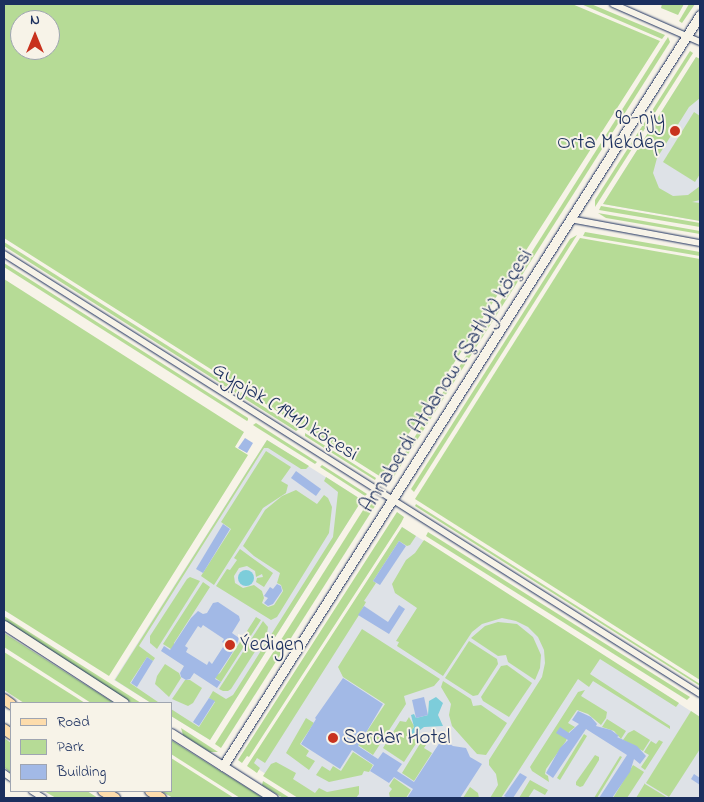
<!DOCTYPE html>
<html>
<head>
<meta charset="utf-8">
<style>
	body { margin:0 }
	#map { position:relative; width:704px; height:802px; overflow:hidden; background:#f7f3e8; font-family:"Indie Flower",sans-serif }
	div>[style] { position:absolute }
	.built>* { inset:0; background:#dee2e7 }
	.green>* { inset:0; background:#b6db96 }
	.water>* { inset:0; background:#7dcdda }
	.round { border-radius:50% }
	.building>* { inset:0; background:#a2b9e6 }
	.roads { filter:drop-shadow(0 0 1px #1b2f5e) drop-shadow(0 0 1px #1b2f5e) }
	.street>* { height:6px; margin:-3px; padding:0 3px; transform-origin:3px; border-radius:3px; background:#f7f3e8 }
	.secondary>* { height:9px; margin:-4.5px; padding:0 4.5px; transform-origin:4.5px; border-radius:4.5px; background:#f7f3e8 }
	.primary>* { height:10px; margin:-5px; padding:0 5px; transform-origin:5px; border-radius:5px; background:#fddcac }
	.dots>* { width:14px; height:14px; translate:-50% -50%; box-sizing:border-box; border:2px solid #f7f3e8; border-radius:50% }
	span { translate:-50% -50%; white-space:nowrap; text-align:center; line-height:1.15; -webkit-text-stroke:4px #f7f3e8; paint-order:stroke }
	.poi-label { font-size:21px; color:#1b2f5e }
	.right { translate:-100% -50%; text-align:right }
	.left { translate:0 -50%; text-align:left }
	.street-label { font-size:21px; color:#1b2f5e }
	.frame { position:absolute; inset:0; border:5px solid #1b2f5e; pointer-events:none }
	.legend { position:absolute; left:10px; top:702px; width:162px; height:90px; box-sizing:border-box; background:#f7f3e8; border:1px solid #9fa5b1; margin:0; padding:6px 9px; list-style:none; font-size:15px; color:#1b2f5e }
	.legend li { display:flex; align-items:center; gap:10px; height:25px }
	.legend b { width:25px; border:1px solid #9fa5b1 }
	.north { position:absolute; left:10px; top:10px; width:50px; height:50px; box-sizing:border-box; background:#f7f3e8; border:1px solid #9fa5b1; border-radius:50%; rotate:0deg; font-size:14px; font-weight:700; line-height:20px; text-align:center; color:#1b2f5e }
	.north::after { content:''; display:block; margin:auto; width:18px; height:22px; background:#c8321e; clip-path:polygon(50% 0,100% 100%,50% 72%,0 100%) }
</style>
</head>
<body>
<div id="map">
	<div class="built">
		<div style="clip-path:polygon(696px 57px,700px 59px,700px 221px,603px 204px)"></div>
		<div style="clip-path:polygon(267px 440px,362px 500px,210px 740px,171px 716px,171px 703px,151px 703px,114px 680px)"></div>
		<div style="clip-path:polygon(402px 527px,700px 717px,700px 798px,304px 798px,250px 764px)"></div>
	</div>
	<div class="green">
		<div style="clip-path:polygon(evenodd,4px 4px,572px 4px,660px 41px,381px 477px,4px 238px,4px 4px,20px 20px,50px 20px,50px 50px,20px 50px,20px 20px)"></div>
		<div style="clip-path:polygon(581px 4px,591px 4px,665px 35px,662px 39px)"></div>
		<div style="clip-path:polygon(662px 4px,684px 4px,678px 15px,661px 8px)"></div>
		<div style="clip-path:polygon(689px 4px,695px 4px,682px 23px,679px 21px)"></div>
		<div style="clip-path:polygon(668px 37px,670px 42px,393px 478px,390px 476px)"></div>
		<div style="clip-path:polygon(690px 51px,693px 53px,595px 207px,595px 200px)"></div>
		<div style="clip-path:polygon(696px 57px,700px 59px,700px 98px,689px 107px,657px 158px,653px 173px,659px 188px,673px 196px,688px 195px,700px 186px,700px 200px,692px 202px,700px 203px,700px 221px,603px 204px)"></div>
		<div style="clip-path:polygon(694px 112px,700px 116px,700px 174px,695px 182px,663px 162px)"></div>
		<div style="clip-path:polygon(601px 206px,700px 223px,700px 227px,599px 210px)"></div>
		<div style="clip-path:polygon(598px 213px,700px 231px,700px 234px,606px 218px)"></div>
		<div style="clip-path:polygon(585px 232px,700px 252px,700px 256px,583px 236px)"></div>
		<div style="clip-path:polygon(577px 235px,414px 492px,411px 489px,570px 239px)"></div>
		<div style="clip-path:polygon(580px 238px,700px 259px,700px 680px,415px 499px)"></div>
		<div style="clip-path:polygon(4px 242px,299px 429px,296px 431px,4px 246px)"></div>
		<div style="clip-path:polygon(4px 263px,248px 418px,248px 420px,247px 421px,4px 267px)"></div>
		<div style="clip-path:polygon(4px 279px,244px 432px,235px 447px,248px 455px,109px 676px,4px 610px)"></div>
		<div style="clip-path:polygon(256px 423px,317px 462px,315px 464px,253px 425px)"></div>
		<div style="clip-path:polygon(305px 433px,376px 478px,375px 480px,305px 436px)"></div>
		<div style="clip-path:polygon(267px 440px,309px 466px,306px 469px,301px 469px,268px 448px,264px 448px,139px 646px,155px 658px,153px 661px,147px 657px,130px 683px,158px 702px,151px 703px,115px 680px)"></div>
		<div style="clip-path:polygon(266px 451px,291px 467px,281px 481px,288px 485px,286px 493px,263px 508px,214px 585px,201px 576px,231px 529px,221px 522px)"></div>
		<div style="clip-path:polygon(322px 465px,367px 494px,365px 496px,320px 467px)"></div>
		<div style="clip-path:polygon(326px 477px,362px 500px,210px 740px,171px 716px,171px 709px,199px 727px,215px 702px,209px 698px,213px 691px,226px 699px,233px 695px,333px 537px,338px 492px,324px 481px)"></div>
		<div style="clip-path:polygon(296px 490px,317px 504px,324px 495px,328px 498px,332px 507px,329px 533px,277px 617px,271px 620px,216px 586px,227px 569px,230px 570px,237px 560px,234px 558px,240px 549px,273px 573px,264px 587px,256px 582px,257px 578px,263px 577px,262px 574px,256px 577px,255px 571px,247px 566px,239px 568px,234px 576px,235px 583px,243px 588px,254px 585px,262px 591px,264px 598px,262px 603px,268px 607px,274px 605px,283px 591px,281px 585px,277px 583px,280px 573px,254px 556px,243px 546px,265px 510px,282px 496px)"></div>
		<div style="clip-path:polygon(372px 496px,375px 500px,375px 506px,221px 748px,215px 744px)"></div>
		<div style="clip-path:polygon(416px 504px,700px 684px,700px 686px,415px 506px)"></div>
		<div style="clip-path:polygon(397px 512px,404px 517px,401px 523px,249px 757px,247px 756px,242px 763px,238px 760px)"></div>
		<div style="clip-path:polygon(402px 527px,416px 536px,410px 545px,407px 546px,399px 541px,373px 581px,376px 583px,364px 601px,366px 602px,359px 615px,265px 763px,257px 758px,254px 763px,260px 768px,257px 773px,247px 766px)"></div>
		<div style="clip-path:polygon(428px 532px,690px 697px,687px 700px,426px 536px)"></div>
		<div style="clip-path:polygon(424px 540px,679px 703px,676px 707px,600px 659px,590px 674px,670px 726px,670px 729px,593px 681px,589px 687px,578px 679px,501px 798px,490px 798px,498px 785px,496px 774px,489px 765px,489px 760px,542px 677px,545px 663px,544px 650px,538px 637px,528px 627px,516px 621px,502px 618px,482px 624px,472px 632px,443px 676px,397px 646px,399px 642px,396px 641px,417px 608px,395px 593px,392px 584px,406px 560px,415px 553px)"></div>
		<div style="clip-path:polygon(190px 577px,200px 581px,157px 649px,150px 643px,150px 636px,187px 579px)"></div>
		<div style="clip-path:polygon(203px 582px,210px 587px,174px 643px,174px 651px,163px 644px)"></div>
		<div style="clip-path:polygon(4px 616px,23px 628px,141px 703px,132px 703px,4px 621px)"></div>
		<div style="clip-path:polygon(256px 617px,261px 620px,221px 682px,214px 677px,220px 673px)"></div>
		<div style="clip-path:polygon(263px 621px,268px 627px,267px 633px,231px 689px,228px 691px,223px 691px,219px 689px)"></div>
		<div style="clip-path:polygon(498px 622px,517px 624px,533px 637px,541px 655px,540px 668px,535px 680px,508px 662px,506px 655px,498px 656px,471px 638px,485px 626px)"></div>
		<div style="clip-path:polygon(362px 629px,440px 679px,434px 686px,404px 696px,406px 704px,373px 755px,358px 745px,385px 704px,343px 677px,338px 667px)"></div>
		<div style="clip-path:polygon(4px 633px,114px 703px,91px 703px,4px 647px)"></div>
		<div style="clip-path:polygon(469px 641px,497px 659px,498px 664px,478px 695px,473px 696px,445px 678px)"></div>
		<div style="clip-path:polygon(4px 652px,85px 703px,24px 703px,4px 690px)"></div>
		<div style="clip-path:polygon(165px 664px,179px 673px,181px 678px,169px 697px,155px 684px,157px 676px)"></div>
		<div style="clip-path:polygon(507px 665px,532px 683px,509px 717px,483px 701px,481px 697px,501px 666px)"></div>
		<div style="clip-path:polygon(185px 680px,190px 680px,202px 688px,193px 703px,188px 706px,172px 699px)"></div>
		<div style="clip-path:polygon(443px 681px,471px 699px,473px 706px,481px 705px,507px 723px,486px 755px,477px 754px,452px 726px,449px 715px,451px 704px,441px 687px)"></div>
		<div style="clip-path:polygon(585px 690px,581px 696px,607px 712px,606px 718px,601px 725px,588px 714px,577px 710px,568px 723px,575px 727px,569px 732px,566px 741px,546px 769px,545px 774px,548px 776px,549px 782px,532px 771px,530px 767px,578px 692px)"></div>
		<div style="clip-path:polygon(691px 711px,700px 717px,700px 749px,669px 797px,646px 783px)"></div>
		<div style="clip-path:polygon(409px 717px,414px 726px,410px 736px,417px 738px,421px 736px,404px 762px,383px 748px,400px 721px,406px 722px)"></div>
		<div style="clip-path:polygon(306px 718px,314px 723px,300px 744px,309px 751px,306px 756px,315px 761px,309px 770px,286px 753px)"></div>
		<div style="clip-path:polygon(607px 719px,626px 731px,621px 739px,614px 731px,602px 727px)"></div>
		<div style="clip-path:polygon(181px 728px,218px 752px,210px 752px,183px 735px)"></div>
		<div style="clip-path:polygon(634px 730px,650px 740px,643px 751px,623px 740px,628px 733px)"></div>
		<div style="clip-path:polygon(584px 734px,587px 736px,560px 780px,557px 778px)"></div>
		<div style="clip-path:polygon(4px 738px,11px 743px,11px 773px,4px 767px)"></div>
		<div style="clip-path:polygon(171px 740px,263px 798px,240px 798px,171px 754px)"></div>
		<div style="clip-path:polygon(659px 740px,663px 742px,645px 770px,641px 767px,649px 755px,644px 752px,651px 741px,656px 744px)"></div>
		<div style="clip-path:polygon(421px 742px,426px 745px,424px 748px,432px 753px,414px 781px,402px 773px)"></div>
		<div style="clip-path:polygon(353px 752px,373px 765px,369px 772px,364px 771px,362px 775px,329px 782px,316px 775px,322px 766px,330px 771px,333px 766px,341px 771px)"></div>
		<div style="clip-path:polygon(595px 755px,599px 757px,599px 760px,583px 786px,580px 787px,576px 785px,576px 782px)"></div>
		<div style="clip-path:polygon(620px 756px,622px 757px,597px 798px,594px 798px)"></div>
		<div style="clip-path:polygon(171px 758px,234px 798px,173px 798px,161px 791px,171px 791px)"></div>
		<div style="clip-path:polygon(276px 762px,296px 773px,293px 779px,315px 793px,319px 788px,327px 792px,359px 786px,359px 794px,356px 798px,298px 798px,263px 776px,271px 764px)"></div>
		<div style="clip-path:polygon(633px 765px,644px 772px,627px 798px,613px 798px)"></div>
		<div style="clip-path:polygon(394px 778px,411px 790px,406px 798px,390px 798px,389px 793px,392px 789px,389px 786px)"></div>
		<div style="clip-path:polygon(530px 780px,548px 790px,545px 795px,534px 789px,528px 798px,519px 798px)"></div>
		<div style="clip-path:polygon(263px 781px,290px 798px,283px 798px,262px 785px)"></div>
		<div style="clip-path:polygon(645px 783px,645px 784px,668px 798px,636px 798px)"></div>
		<div style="clip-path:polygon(470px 787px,478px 793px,479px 798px,463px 798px)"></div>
		<div style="clip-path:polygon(39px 791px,87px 791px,98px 798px,56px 798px,44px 791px)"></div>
	</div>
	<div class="water">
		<div class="round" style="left:238px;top:570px;width:16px;height:16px"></div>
		<div style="clip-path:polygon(436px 697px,443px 703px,438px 715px,443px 726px,424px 727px,420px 730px,420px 736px,417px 738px,411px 737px,409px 734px,414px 727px,411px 715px,414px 714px,416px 718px,428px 715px,429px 701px)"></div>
	</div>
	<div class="building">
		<div style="clip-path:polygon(245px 438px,253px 443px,247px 453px,238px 448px)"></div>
		<div style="clip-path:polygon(296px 471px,321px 489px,316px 496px,291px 478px)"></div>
		<div style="clip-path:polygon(223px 524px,230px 529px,203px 573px,196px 569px)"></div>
		<div style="clip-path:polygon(399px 541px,406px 546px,380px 585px,373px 581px)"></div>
		<div style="clip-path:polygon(277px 584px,281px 586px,282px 591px,273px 604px,268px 606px,264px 603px,268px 598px,264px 596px,270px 587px,273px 589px)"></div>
		<div style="clip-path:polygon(evenodd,218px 602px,239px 616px,240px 620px,232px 633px,239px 638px,236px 647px,215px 679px,221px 682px,217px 688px,194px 673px,190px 679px,186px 680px,181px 677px,180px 673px,184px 666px,161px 651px,164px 646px,170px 650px,191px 618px,198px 611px,203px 614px,207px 613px,213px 603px,218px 602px,203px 625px,224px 639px,222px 642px,225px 644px,212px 664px,209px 661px,207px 665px,186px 652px,188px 648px,185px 646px,198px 626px,201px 628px,203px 625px)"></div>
		<div style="clip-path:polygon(399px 605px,405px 609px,389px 634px,358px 615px,364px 606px,388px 622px)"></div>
		<div style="clip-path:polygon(147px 657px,153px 661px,137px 687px,131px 683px)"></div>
		<div style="clip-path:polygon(343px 678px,383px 704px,358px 746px,378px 759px,383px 752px,402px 764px,397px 771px,414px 782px,442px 739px,453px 746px,466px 748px,470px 757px,482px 764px,460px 798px,407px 798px,413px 789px,394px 777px,389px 783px,370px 771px,374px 765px,352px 750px,340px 769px,301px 744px,316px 719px,315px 718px)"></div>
		<div style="clip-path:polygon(424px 697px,428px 715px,416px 718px,412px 700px)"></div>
		<div style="clip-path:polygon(209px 698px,215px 701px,199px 726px,193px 722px)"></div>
		<div style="clip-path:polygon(578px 711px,591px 717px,597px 724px,596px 726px,611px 730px,619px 736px,617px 737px,637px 746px,646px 756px,640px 764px,634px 759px,630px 772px,612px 798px,599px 798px,627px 755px,586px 729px,553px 778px,546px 773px,560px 748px,568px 740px,556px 733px,560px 727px,569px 733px,579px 724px,572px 720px)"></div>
		<div style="clip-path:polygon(520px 773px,527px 777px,513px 798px,508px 798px,504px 796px)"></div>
		<div style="clip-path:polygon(694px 774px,700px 778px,700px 785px,691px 779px)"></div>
	</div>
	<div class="roads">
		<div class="street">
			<div style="left:613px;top:4px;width:95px;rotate:23.6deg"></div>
			<div style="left:570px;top:219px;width:132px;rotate:10.5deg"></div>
			<div style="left:4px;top:254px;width:823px;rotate:32.3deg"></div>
			<div style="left:4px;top:773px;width:9px;rotate:36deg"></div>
			<div style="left:32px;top:791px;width:13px;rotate:32deg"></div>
		</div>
		<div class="secondary">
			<div style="left:4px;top:625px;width:143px;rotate:33deg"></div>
			<div style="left:171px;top:733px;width:121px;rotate:32.5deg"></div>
			<div style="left:223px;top:766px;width:890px;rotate:-57.58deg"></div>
		</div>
		<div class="primary">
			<div style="left:4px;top:699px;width:9px;rotate:36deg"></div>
			<div style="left:4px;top:729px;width:9px;rotate:36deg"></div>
			<div style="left:103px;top:791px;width:14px;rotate:30deg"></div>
			<div style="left:150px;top:791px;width:13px;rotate:32deg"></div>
		</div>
	</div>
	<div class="dots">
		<div style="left:675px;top:131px;background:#c8321e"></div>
		<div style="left:230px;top:645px;background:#c8321e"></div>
		<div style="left:333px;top:738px;background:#c8321e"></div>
	</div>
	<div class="poi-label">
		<span class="right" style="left:665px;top:131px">90-njy<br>Orta Mekdep</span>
		<span class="left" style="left:240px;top:645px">Ýedigen</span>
		<span class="left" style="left:343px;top:738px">Serdar Hotel</span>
	</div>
	<div class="street-label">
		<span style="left:447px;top:381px;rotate:-58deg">Annaberdi Atdanow (Şatlyk) köçesi</span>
		<span style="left:285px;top:412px;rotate:32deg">Gypjak (1941) köçesi</span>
	</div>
	<div class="frame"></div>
	<ul class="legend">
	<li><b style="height:6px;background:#fddcac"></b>Road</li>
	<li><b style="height:14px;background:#b6db96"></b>Park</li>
	<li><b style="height:14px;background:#a2b9e6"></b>Building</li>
	</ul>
	<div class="north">N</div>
</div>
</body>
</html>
